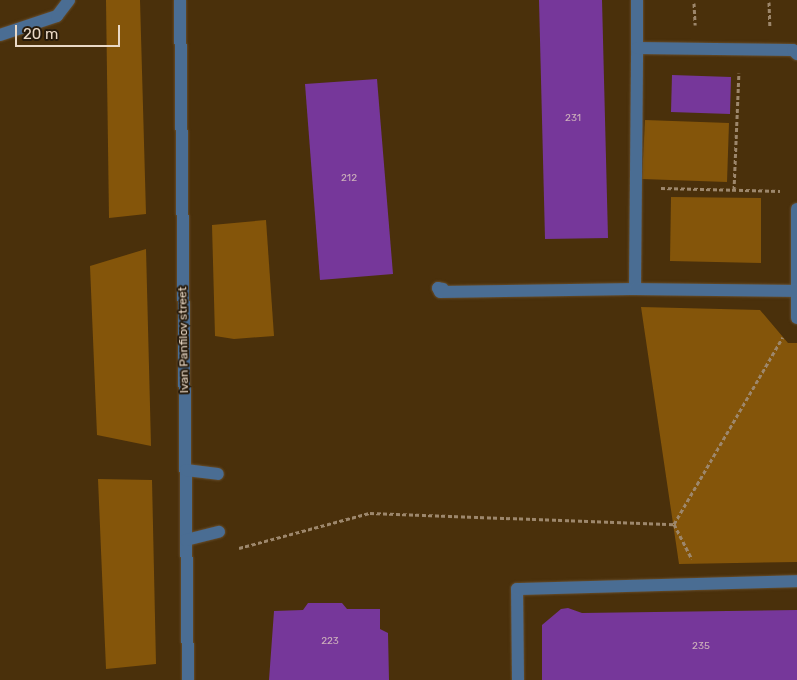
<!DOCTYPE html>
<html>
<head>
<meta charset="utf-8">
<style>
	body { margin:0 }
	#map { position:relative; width:797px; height:680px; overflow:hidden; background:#4a300b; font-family:Rubik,sans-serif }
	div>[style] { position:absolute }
	.green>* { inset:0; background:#84550a }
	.building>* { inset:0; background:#76379a }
	.path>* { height:3px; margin-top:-1.5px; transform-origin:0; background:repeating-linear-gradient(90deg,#9d876c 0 4px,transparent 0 6.5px) }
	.roads { filter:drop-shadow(0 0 1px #674e2d) drop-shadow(0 0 1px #674e2d) }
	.minor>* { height:12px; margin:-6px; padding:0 6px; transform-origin:6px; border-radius:6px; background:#4a6d93 }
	span { translate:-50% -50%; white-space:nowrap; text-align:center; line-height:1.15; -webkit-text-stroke:4px #271b0c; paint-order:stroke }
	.number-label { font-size:10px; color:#cdb0bb }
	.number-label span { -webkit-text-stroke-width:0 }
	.street-label { font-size:12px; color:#ead9c6 }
	.scale { position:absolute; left:15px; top:25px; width:105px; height:22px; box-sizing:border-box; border:2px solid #ead9c6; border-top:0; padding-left:6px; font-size:15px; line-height:18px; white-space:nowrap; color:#ead9c6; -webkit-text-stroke:4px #271b0c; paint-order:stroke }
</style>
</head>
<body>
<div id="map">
	<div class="green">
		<div style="clip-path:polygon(106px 0,140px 0,146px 214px,109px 218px)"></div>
		<div style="clip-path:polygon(645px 120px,729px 123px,727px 182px,642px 179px)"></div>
		<div style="clip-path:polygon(671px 197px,761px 198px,761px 263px,670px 261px)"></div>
		<div style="clip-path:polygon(266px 220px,274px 336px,234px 339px,215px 336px,212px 225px)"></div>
		<div style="clip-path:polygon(146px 249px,151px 446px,97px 435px,90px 266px)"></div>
		<div style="clip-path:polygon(641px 307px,760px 310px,788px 343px,797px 343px,797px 562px,679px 564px)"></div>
		<div style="clip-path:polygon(98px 479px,152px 480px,156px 664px,106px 669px)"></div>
	</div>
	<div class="building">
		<div style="clip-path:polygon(539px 0,602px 0,608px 238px,545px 239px)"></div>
		<div style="clip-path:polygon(672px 75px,731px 77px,730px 114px,671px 112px)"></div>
		<div style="clip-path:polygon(377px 79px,393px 274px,320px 280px,305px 84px)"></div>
		<div style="clip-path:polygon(308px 603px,342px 603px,347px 609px,380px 609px,380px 629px,388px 633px,389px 680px,269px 680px,274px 611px,303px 610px)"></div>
		<div style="clip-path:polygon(568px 608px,582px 613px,797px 610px,797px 680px,542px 680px,542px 625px,561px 609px)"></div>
	</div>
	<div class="path">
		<div style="left:769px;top:2px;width:25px;rotate:88deg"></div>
		<div style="left:694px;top:3px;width:22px;rotate:87deg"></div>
		<div style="left:661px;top:188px;width:119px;rotate:1.4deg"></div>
		<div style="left:734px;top:190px;width:117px;rotate:-87.6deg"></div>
		<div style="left:674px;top:524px;width:39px;rotate:63deg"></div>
		<div style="left:239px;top:548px;width:136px;rotate:-15deg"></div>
		<div style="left:370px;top:513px;width:304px;rotate:2.1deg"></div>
		<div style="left:674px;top:524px;width:216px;rotate:-59.8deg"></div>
	</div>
	<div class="roads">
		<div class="minor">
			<div style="left:180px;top:0;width:680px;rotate:89.33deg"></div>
			<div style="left:637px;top:0;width:48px;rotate:90deg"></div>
			<div style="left:0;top:35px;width:60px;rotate:-18.4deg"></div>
			<div style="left:57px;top:16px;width:20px;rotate:-53deg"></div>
			<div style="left:797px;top:209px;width:109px;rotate:90deg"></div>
			<div style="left:443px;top:289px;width:5px;rotate:-169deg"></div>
			<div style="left:438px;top:288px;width:4px;rotate:63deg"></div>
			<div style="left:440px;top:292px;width:195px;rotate:-0.9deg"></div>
			<div style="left:635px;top:289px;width:241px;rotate:-89.5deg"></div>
			<div style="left:637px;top:48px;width:156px;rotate:0.7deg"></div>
			<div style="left:793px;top:50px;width:6px;rotate:45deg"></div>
			<div style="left:635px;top:289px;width:161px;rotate:0.7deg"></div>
			<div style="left:186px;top:470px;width:32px;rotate:7deg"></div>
			<div style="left:186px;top:540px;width:34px;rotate:-14deg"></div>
			<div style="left:518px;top:680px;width:91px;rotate:-90.6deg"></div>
			<div style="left:517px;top:589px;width:280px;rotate:-1.6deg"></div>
		</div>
	</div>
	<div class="number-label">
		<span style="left:573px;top:119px">231</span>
		<span style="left:349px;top:179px">212</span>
		<span style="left:330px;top:642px">223</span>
		<span style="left:701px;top:647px">235</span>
	</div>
	<div class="street-label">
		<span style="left:184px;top:340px;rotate:-91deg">Ivan Panfilov street</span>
	</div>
	<div class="scale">20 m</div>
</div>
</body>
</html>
